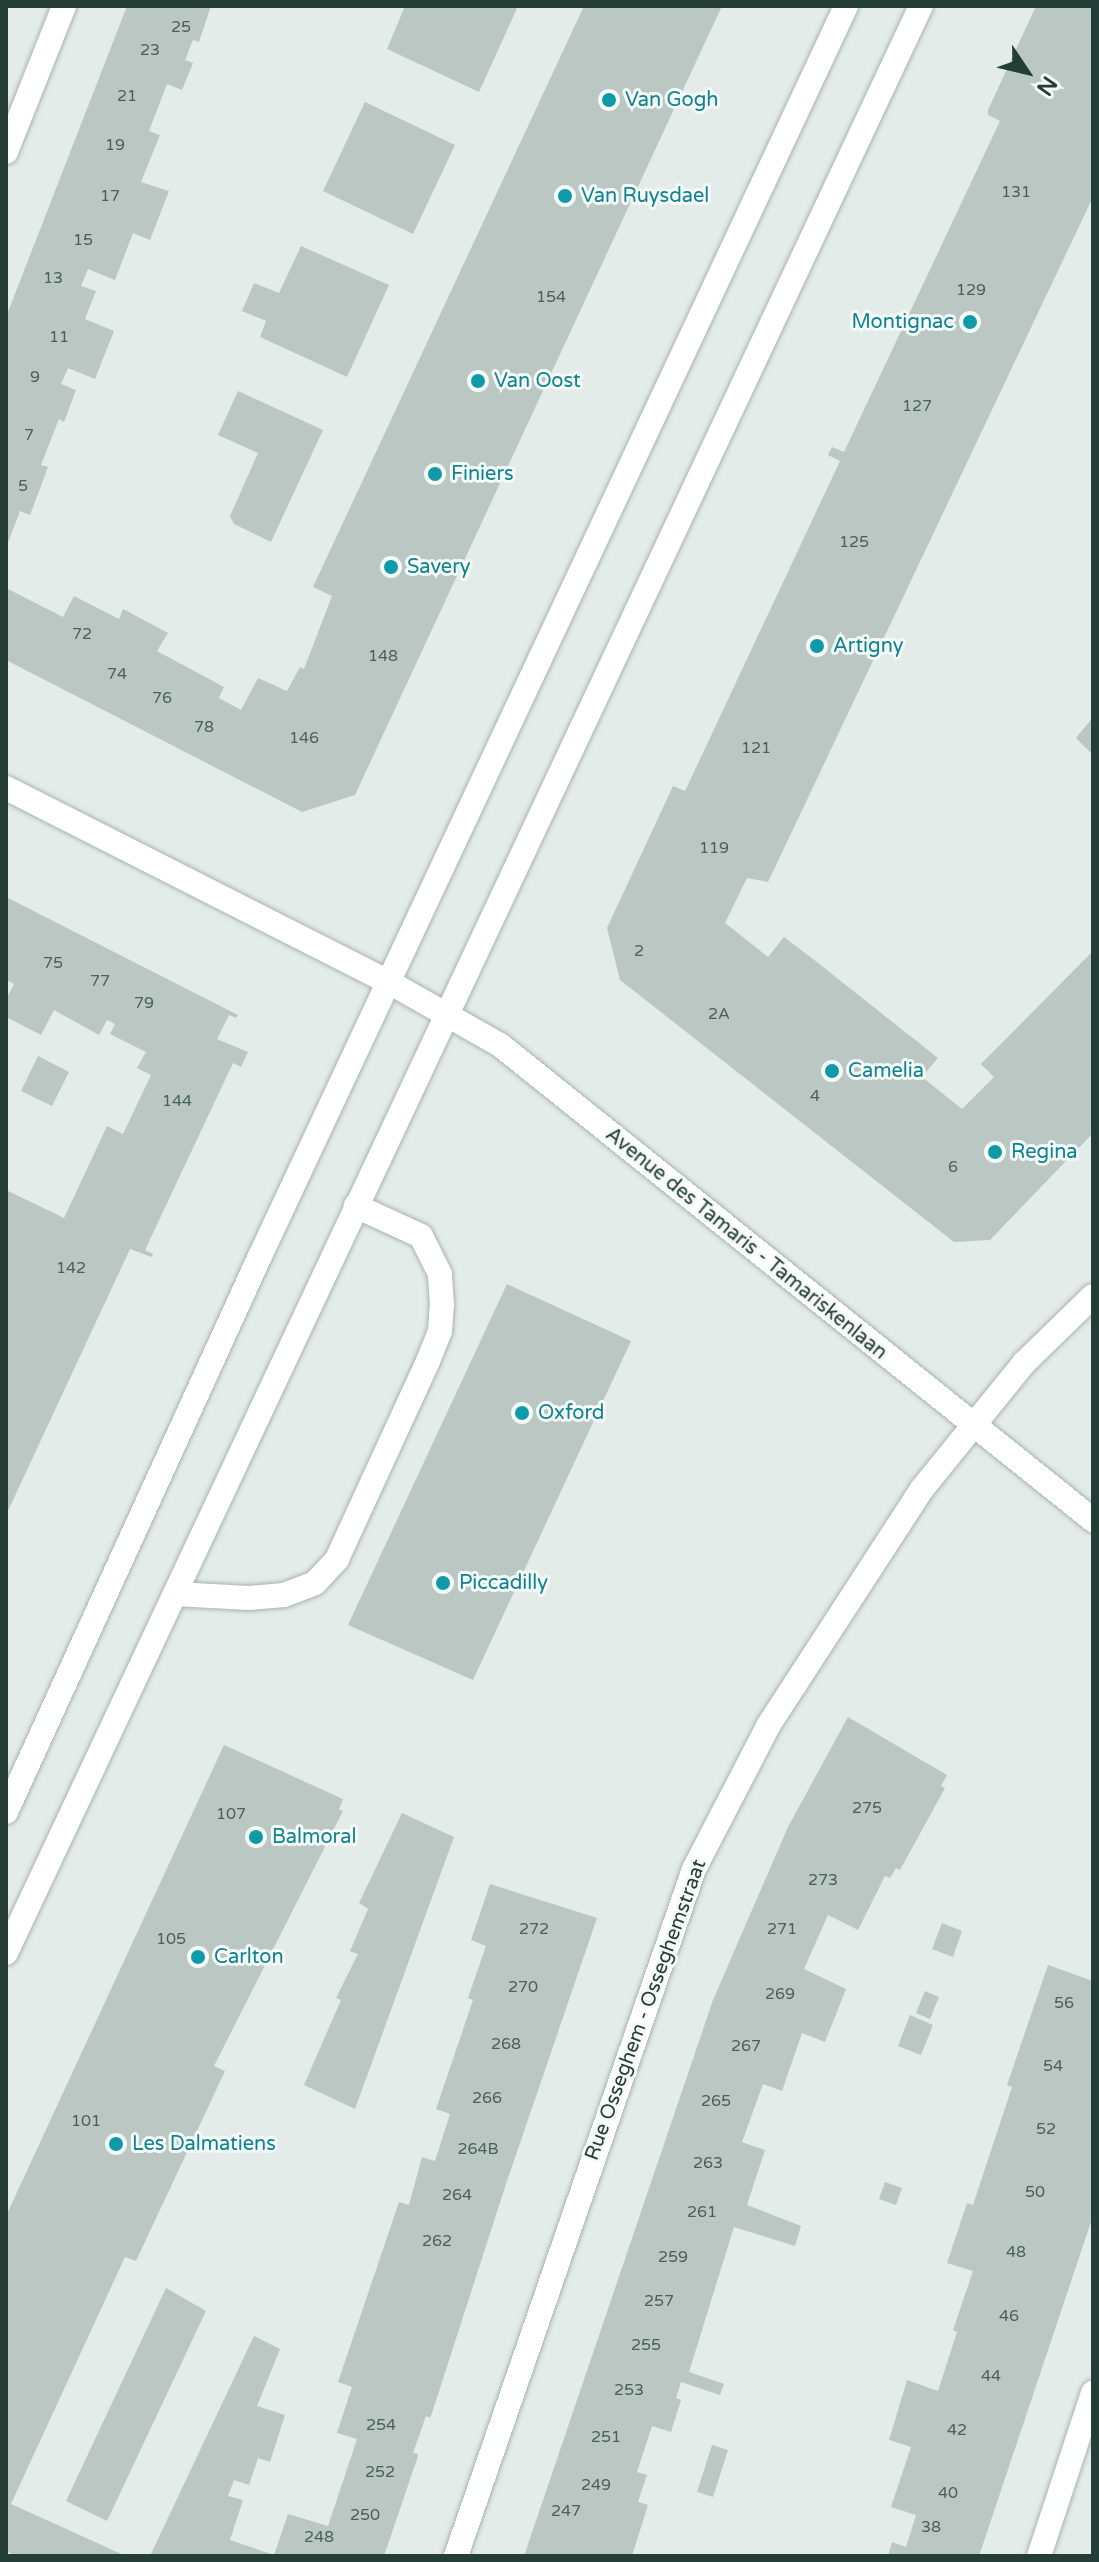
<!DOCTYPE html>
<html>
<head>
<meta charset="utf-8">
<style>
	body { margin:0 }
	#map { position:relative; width:1099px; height:2562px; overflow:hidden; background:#e4ece9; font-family:"Varela Round",sans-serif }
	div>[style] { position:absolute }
	.building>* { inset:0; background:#bac7c2 }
	.roads { filter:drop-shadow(0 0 2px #a7b4b0) drop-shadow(0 0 2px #a7b4b0) }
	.service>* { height:24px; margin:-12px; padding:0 12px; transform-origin:12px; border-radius:12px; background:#fff }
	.minor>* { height:24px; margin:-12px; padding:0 12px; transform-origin:12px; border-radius:12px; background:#fff }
	.tertiary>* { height:24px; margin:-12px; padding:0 12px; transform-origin:12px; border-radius:12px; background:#fff }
	.dots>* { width:22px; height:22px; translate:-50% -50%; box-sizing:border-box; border:4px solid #f5f9f7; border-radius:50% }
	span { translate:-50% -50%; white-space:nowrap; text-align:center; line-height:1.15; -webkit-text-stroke:6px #f5f9f7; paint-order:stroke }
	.number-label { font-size:16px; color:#4a605a }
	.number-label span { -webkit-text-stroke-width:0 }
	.culture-label { font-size:20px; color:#0d838f }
	.left { translate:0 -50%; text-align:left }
	.right { translate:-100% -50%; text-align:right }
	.street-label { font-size:20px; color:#253d37 }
	.frame { position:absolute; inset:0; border:8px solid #253d37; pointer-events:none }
	.north { position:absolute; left:987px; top:32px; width:80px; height:80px; -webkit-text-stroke:6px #f5f9f7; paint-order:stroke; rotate:125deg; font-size:22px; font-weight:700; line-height:32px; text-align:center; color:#253d37 }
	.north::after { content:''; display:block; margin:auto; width:28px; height:36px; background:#253d37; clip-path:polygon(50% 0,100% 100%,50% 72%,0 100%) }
</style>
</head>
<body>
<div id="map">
	<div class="building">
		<div style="clip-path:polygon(127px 6px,211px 6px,199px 42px,193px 40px,185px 60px,193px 63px,182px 90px,167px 84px,149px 131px,160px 135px,141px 182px,169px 191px,150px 240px,133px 233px,115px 280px,88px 269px,81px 286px,96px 291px,85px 319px,114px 331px,95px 379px,68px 368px,61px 384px,76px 390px,64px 422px,59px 419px,41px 465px,48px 467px,30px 515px,20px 511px,6px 548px,6px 317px)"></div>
		<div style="clip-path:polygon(405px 6px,518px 6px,479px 92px,387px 49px)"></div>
		<div style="clip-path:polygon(584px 6px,722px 6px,355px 795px,302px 812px,6px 660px,6px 588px,63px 617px,74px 596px,119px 619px,123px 609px,168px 633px,157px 651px,224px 687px,219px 698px,241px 710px,258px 678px,287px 691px,300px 667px,304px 669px,332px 596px,313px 587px)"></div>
		<div style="clip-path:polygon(1036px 6px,1093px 6px,1093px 197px,768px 882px,747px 878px,725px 923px,768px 957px,784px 937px,813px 959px,938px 1058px,922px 1077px,962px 1109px,994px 1077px,981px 1064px,1093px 951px,1093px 1133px,990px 1240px,954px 1242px,620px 980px,607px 928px,673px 786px,685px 791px,840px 461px,828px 455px,832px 447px,844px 452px,1000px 121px,988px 115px,988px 110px)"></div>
		<div style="clip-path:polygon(365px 102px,455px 145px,413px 234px,323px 191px)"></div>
		<div style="clip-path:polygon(301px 246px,389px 285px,347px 377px,260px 337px,266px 321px,242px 311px,254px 283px,279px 293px)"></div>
		<div style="clip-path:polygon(238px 391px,323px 430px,271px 542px,234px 524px,230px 516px,258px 453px,218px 435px)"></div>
		<div style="clip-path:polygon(1093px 717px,1093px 755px,1076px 738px)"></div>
		<div style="clip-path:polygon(6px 897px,238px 1015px,236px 1018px,229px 1015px,217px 1039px,248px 1052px,241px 1067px,233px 1063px,145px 1250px,153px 1254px,152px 1257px,130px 1249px,6px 1515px,6px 1190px,64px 1218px,107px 1126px,123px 1134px,151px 1075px,137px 1068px,146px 1052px,110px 1034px,115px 1024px,107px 1020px,99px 1035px,54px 1010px,41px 1035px,6px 1017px,6px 999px,14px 984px,6px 980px)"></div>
		<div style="clip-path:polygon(38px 1056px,69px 1072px,52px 1106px,21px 1091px)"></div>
		<div style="clip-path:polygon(507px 1284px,631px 1341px,473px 1680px,348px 1625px)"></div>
		<div style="clip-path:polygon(848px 1717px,947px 1775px,941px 1786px,945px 1788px,900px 1870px,896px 1868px,890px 1878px,885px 1876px,858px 1930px,828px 1915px,804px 1969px,846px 1989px,825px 2042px,802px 2033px,782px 2091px,763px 2084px,742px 2142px,765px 2150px,747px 2205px,801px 2226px,795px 2246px,734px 2227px,689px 2372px,724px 2384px,720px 2395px,681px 2382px,676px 2398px,681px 2400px,671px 2432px,652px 2426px,637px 2472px,647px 2475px,638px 2502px,648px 2505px,632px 2556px,524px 2556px,713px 2000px,788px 1827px)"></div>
		<div style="clip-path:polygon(224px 1745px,343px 1799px,339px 1809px,343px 1811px,214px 2066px,225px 2071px,136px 2261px,125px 2257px,11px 2504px,126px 2556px,16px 2556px,6px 2551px,6px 2216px)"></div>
		<div style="clip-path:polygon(402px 1813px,454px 1837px,355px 2109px,304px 2085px,341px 2000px,336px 1998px,358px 1954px,350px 1951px,368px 1909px,359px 1903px)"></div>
		<div style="clip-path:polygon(490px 1884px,597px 1918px,506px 2184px,432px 2413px,430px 2418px,426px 2416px,413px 2453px,418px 2454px,417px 2459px,384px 2556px,150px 2556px,254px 2336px,280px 2349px,257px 2406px,285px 2415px,270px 2462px,258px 2458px,249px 2485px,234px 2480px,228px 2496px,243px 2500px,230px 2540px,274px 2555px,288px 2514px,328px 2526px,357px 2439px,337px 2433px,352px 2387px,338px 2382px,399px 2202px,409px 2205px,422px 2157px,435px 2161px,450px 2114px,436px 2109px,473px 2000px,468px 1998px,486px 1946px,471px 1940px)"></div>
		<div style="clip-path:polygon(942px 1923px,962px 1931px,953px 1957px,932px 1949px)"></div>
		<div style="clip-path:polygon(1048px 1965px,1093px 1981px,1093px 2216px,979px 2556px,888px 2556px,892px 2542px,906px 2547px,916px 2515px,891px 2507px,911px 2447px,889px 2440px,907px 2380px,938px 2391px,957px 2332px,953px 2330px,973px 2271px,947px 2263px,967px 2203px,973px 2205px,1012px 2087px,1007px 2085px)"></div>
		<div style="clip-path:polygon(925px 1991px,939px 1997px,930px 2019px,916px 2013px)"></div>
		<div style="clip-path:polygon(910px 2015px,933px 2025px,921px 2055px,898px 2046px)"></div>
		<div style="clip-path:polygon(885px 2182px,902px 2188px,896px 2205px,879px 2199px)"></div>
		<div style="clip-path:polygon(166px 2288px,206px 2311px,107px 2521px,66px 2501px)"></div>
		<div style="clip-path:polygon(712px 2445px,728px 2450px,713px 2497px,697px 2492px)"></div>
	</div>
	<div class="roads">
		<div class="service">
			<div style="left:175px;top:1594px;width:74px;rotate:3.1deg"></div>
			<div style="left:249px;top:1598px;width:35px;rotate:-5deg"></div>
			<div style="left:284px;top:1595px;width:33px;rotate:-21deg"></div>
			<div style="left:315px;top:1583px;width:33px;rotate:-47deg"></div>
			<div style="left:337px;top:1559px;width:218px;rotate:-65.3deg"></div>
			<div style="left:428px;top:1361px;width:32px;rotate:-68deg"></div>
			<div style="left:440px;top:1331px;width:26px;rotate:-86deg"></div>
			<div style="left:442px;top:1305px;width:31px;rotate:-94deg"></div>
			<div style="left:440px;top:1274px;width:42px;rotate:-116.6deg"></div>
			<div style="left:421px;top:1236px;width:72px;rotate:-155.2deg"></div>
		</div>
		<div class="minor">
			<div style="left:6px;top:152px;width:157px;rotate:-68.3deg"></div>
			<div style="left:6px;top:788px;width:429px;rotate:26.9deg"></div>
			<div style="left:389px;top:982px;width:128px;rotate:29.6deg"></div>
			<div style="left:500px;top:1045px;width:760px;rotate:38.7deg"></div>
			<div style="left:456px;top:2556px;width:727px;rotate:-70.89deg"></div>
			<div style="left:694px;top:1869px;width:161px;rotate:-62.6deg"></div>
			<div style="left:768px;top:1726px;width:283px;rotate:-57deg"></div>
			<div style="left:922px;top:1489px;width:162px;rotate:-51deg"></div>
			<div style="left:1024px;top:1363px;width:96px;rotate:-44.2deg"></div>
			<div style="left:1039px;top:2556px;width:172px;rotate:-71.7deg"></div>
		</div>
		<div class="tertiary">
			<div style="left:6px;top:1812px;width:611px;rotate:-65.45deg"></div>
			<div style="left:260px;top:1256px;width:1381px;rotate:-64.88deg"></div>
			<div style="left:6px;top:1953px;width:2151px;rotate:-64.83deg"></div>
		</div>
	</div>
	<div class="dots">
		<div style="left:609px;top:100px;background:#0f9aa8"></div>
		<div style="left:565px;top:196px;background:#0f9aa8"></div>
		<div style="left:970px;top:322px;background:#0f9aa8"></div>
		<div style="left:478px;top:381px;background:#0f9aa8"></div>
		<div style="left:435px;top:474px;background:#0f9aa8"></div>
		<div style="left:391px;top:567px;background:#0f9aa8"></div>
		<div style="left:817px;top:646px;background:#0f9aa8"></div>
		<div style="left:832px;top:1071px;background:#0f9aa8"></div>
		<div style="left:995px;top:1152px;background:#0f9aa8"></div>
		<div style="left:522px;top:1413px;background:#0f9aa8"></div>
		<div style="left:443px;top:1583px;background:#0f9aa8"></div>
		<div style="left:256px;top:1837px;background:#0f9aa8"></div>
		<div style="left:198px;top:1957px;background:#0f9aa8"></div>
		<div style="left:116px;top:2144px;background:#0f9aa8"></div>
	</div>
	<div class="number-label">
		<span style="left:181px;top:27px">25</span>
		<span style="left:150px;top:50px">23</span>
		<span style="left:127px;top:96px">21</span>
		<span style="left:115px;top:145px">19</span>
		<span style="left:1016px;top:192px">131</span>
		<span style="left:110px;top:196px">17</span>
		<span style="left:83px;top:240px">15</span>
		<span style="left:53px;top:278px">13</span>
		<span style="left:971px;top:290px">129</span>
		<span style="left:551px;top:297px">154</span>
		<span style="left:59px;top:337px">11</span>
		<span style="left:35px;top:377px">9</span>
		<span style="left:917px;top:406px">127</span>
		<span style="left:29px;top:435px">7</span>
		<span style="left:23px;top:486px">5</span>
		<span style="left:854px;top:542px">125</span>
		<span style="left:82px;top:634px">72</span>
		<span style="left:383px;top:656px">148</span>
		<span style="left:117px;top:674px">74</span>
		<span style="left:162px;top:698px">76</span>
		<span style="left:204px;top:727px">78</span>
		<span style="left:304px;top:738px">146</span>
		<span style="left:756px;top:748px">121</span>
		<span style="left:714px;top:848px">119</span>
		<span style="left:639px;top:951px">2</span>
		<span style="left:53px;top:963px">75</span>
		<span style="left:100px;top:981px">77</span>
		<span style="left:144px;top:1003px">79</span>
		<span style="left:719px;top:1014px">2A</span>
		<span style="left:815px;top:1096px">4</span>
		<span style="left:177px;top:1101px">144</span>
		<span style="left:953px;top:1167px">6</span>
		<span style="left:71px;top:1268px">142</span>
		<span style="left:867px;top:1808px">275</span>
		<span style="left:231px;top:1814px">107</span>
		<span style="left:823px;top:1880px">273</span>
		<span style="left:534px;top:1929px">272</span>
		<span style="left:782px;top:1929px">271</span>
		<span style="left:171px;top:1939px">105</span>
		<span style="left:523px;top:1987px">270</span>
		<span style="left:780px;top:1994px">269</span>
		<span style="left:1064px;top:2003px">56</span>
		<span style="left:506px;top:2044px">268</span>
		<span style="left:746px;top:2046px">267</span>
		<span style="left:1053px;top:2066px">54</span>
		<span style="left:487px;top:2098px">266</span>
		<span style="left:716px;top:2101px">265</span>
		<span style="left:86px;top:2121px">101</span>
		<span style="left:1046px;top:2129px">52</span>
		<span style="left:478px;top:2149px">264B</span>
		<span style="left:708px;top:2163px">263</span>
		<span style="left:1035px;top:2192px">50</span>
		<span style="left:457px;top:2195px">264</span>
		<span style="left:702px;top:2212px">261</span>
		<span style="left:437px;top:2241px">262</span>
		<span style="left:1016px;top:2252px">48</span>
		<span style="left:673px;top:2257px">259</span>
		<span style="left:659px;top:2301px">257</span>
		<span style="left:1009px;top:2316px">46</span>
		<span style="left:646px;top:2345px">255</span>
		<span style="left:991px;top:2376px">44</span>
		<span style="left:629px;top:2390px">253</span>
		<span style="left:381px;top:2425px">254</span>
		<span style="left:957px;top:2430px">42</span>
		<span style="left:606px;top:2437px">251</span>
		<span style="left:380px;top:2472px">252</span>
		<span style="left:596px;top:2485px">249</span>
		<span style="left:948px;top:2493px">40</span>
		<span style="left:566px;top:2511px">247</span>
		<span style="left:365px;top:2515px">250</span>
		<span style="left:931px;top:2527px">38</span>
		<span style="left:319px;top:2537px">248</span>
	</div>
	<div class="culture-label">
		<span class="left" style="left:625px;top:100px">Van Gogh</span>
		<span class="left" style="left:581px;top:196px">Van Ruysdael</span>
		<span class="right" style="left:954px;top:322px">Montignac</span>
		<span class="left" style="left:494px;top:381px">Van Oost</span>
		<span class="left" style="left:451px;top:474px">Finiers</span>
		<span class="left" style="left:407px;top:567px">Savery</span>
		<span class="left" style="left:833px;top:646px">Artigny</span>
		<span class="left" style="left:848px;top:1071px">Camelia</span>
		<span class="left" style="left:1011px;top:1152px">Regina</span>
		<span class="left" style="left:538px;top:1413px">Oxford</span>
		<span class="left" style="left:459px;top:1583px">Piccadilly</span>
		<span class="left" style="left:272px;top:1837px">Balmoral</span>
		<span class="left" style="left:214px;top:1957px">Carlton</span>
		<span class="left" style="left:132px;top:2144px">Les Dalmatiens</span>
	</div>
	<div class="street-label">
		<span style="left:746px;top:1244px;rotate:39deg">Avenue des Tamaris - Tamariskenlaan</span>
		<span style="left:646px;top:2010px;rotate:-70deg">Rue Osseghem - Osseghemstraat</span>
	</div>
	<div class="frame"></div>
	<div class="north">N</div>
</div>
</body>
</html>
